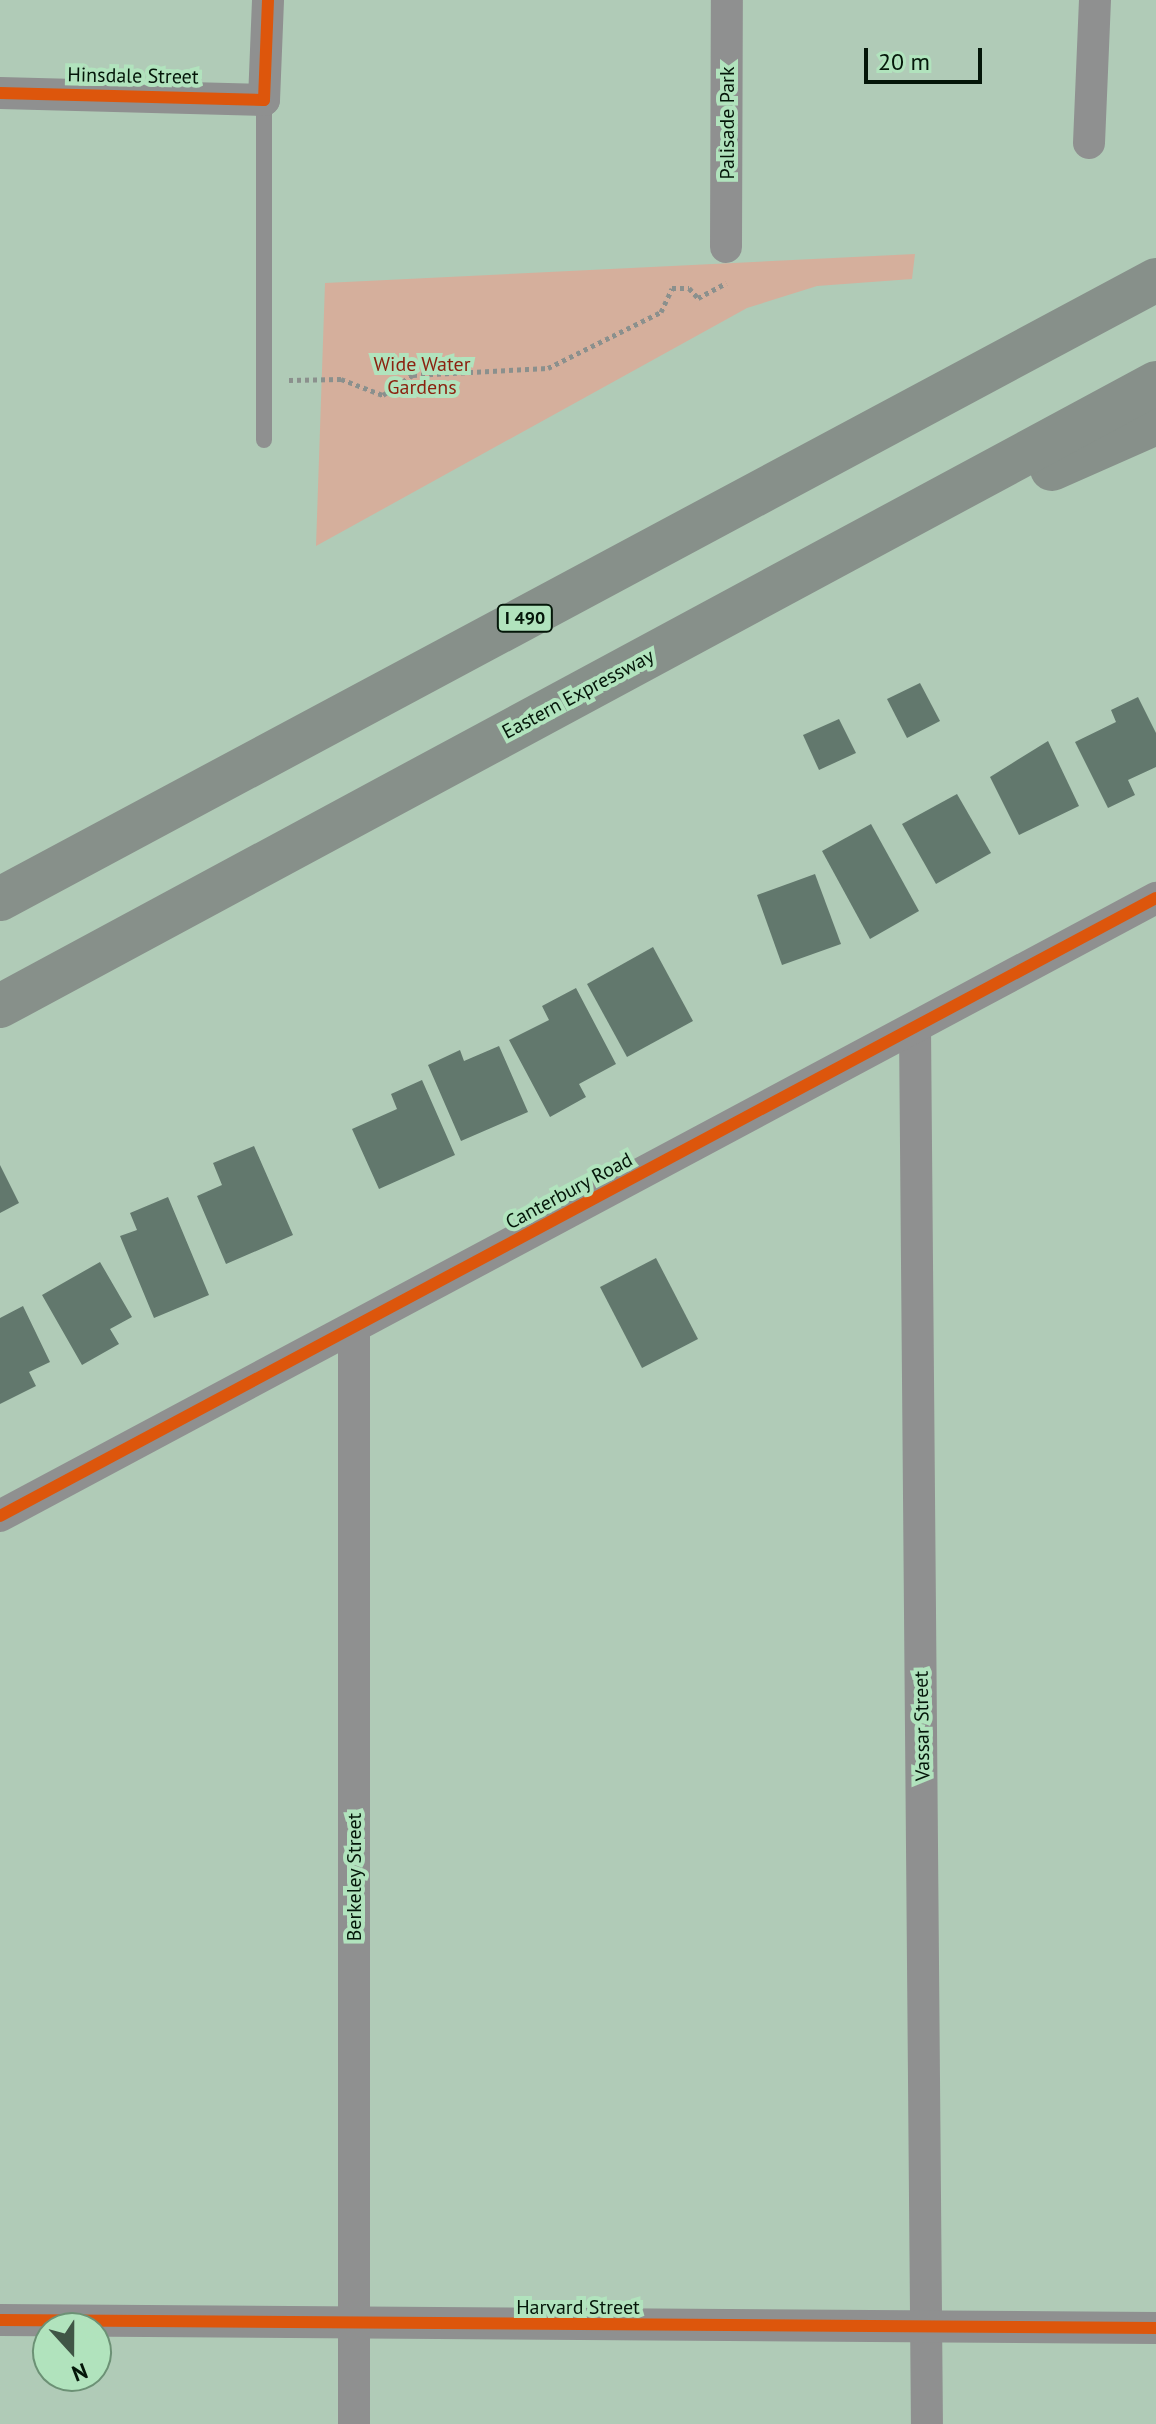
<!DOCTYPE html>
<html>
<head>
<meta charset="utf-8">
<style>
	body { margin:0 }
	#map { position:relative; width:1156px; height:2424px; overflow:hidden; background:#b0cbb7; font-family:"PT Sans",sans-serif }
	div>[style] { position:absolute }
	.green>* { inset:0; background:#d5af9c }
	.building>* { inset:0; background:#62786d }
	.path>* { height:5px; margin-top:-2.5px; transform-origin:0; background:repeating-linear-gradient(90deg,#8b908d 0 4px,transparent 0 8px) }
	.lane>* { height:16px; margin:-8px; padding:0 8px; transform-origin:8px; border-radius:8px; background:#8f9090 }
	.street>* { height:32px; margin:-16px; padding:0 16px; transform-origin:16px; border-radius:16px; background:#8f9090 }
	.highway>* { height:44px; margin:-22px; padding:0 22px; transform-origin:22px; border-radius:22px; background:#87908a }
	.cycleway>* { height:12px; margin:-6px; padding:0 6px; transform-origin:6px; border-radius:6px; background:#dd560c }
	span { translate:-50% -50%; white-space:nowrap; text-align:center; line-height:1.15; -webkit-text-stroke:8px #b1e3bd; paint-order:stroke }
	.shield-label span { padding:2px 6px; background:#b1e3bd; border:2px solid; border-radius:6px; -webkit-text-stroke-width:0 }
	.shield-label { font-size:18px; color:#041609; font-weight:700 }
	.street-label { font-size:20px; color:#041609 }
	.park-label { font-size:20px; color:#8c2210 }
	.north { position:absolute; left:32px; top:2312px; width:80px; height:80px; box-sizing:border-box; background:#b1e3bd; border:2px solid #6c9175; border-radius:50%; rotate:159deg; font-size:22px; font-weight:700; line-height:32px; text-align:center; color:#041609 }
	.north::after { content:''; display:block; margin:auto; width:28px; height:36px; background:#405546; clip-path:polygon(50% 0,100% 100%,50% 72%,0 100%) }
	.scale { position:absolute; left:864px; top:48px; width:118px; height:36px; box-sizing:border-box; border:4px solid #041609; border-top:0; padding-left:10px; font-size:24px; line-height:28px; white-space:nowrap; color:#041609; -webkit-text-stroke:6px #b1e3bd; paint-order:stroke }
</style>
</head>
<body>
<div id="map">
	<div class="green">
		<div style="clip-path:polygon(915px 254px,912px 279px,817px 286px,747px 308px,316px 546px,325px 283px)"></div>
	</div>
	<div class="building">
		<div style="clip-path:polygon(920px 683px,940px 721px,907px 738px,887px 699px)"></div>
		<div style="clip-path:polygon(1138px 697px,1156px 733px,1156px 767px,1128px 780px,1135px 795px,1108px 808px,1075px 742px,1116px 722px,1111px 710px)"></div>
		<div style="clip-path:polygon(839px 719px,856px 753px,819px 770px,803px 735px)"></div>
		<div style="clip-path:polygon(1048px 741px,1079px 806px,1019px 835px,990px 777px)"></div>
		<div style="clip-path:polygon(957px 794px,991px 853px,936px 884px,902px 824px)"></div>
		<div style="clip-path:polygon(871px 824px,919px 911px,870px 939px,822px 851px)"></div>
		<div style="clip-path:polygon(815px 874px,841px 944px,782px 965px,757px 895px)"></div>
		<div style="clip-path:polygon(653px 947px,693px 1021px,627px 1057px,587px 984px)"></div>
		<div style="clip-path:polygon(576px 988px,616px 1064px,579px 1084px,586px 1097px,550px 1117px,509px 1040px,549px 1020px,542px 1006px)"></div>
		<div style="clip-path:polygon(499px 1046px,528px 1112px,461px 1141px,428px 1065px,460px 1050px,464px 1061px)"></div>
		<div style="clip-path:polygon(422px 1080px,455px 1155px,379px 1189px,352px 1129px,397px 1109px,391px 1094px)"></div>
		<div style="clip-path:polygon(254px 1146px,293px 1235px,226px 1264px,197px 1196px,222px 1185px,213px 1163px)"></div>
		<div style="clip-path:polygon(0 1165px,19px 1203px,0 1213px)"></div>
		<div style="clip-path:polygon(168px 1197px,209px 1295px,154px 1318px,120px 1236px,137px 1230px,130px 1213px)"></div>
		<div style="clip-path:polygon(656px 1258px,698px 1339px,642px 1368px,600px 1287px)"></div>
		<div style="clip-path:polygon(100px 1262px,132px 1317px,110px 1329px,119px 1344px,82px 1365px,42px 1295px)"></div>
		<div style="clip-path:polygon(23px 1306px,50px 1362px,29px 1372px,36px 1386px,0 1404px,0 1318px)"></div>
	</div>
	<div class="path">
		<div style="left:289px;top:380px;width:52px;rotate:-1.1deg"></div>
		<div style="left:341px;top:379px;width:45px;rotate:20.9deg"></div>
		<div style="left:383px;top:395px;width:36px;rotate:-34deg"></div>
		<div style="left:413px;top:375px;width:135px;rotate:-3deg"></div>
		<div style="left:548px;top:368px;width:126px;rotate:-26.4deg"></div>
		<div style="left:661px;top:312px;width:26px;rotate:-65deg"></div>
		<div style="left:672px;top:288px;width:17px"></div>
		<div style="left:689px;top:288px;width:13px;rotate:48deg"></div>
		<div style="left:698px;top:298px;width:32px;rotate:-28deg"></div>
	</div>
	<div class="lane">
		<div style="left:264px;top:100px;width:340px;rotate:90deg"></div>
	</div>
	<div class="street">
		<div style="left:0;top:93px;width:264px;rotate:1.5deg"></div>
		<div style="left:264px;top:100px;width:100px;rotate:-87.7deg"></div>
		<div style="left:1089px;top:143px;width:143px;rotate:-87.6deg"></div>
		<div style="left:726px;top:247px;width:247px;rotate:-89.8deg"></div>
		<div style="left:915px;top:1028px;width:1396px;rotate:89.51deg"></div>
		<div style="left:0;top:1516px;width:1311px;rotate:-28.13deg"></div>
		<div style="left:0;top:2320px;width:1156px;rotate:0.4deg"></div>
		<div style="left:354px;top:2424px;width:1095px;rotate:-90deg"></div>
	</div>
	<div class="highway">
		<div style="left:1052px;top:469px;width:114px;rotate:-23.9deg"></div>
		<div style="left:0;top:899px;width:1311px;rotate:-28.17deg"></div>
		<div style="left:0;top:1006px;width:1313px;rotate:-28.32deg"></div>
	</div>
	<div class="cycleway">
		<div style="left:0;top:93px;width:264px;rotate:1.5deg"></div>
		<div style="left:264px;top:100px;width:100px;rotate:-87.7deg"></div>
		<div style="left:0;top:1516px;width:1311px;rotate:-28.13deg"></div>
		<div style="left:0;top:2320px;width:1156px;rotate:0.4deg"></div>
	</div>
	<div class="shield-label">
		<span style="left:525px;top:618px">I 490</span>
	</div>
	<div class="street-label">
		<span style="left:133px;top:76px;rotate:1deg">Hinsdale Street</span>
		<span style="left:727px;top:123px;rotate:-90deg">Palisade Park</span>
		<span style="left:578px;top:694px;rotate:-28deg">Eastern Expressway</span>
		<span style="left:569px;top:1191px;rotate:-28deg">Canterbury Road</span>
		<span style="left:922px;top:1726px;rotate:-91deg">Vassar Street</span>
		<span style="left:354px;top:1877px;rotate:-90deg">Berkeley Street</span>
		<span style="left:578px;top:2307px">Harvard Street</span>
	</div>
	<div class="park-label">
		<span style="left:422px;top:376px">Wide Water<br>Gardens</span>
	</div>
	<div class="north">N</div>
	<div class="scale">20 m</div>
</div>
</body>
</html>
